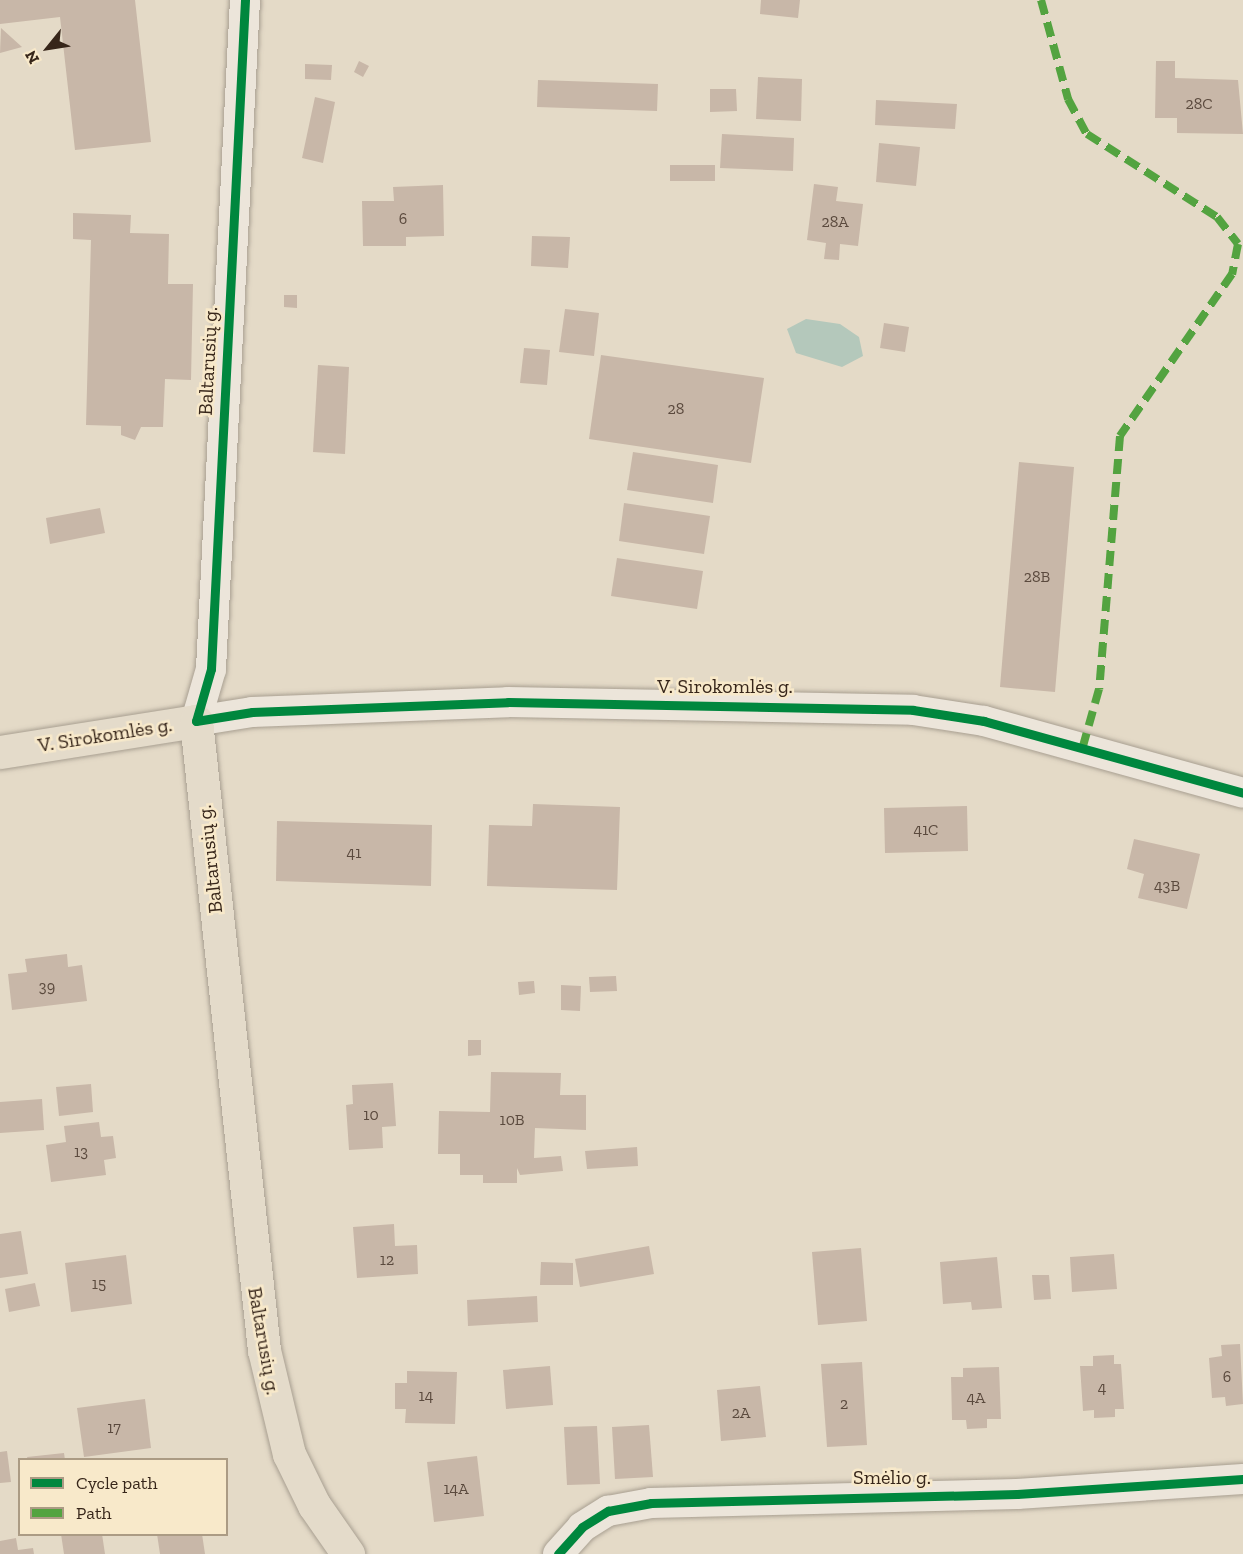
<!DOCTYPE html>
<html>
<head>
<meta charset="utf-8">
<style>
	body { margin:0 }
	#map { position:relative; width:1243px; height:1554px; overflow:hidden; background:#e4dac7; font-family:"Zilla Slab",serif }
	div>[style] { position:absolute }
	.water>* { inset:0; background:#b4c8bb }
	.building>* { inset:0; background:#c8b7a8 }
	.roads { filter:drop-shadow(0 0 2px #a89f91) drop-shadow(0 0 2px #a89f91) }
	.minor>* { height:30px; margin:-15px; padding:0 15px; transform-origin:15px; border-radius:15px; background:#ece5da }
	.major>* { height:33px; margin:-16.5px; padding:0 16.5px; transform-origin:16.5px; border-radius:16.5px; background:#e4dbca }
	.quiet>* { height:8px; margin-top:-4px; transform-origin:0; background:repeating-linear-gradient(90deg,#53a340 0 15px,transparent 0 23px) }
	.cycleway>* { height:9px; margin:-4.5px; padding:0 4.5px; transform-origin:4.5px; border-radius:4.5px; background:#00873e }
	span { translate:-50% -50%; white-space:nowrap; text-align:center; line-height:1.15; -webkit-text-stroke:5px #f8e9ca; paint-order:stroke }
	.number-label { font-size:16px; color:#5b4a3e }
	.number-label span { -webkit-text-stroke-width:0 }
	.street-label { font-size:20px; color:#37261a }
	.legend { position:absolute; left:18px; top:1458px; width:210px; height:78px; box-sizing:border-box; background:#f8e9ca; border:2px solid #ab9b84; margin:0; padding:8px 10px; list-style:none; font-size:18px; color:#37261a }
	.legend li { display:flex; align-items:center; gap:12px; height:30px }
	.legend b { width:30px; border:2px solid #ab9b84 }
	.north { position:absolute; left:18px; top:18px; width:60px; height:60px; -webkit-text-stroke:4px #f8e9ca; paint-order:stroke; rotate:240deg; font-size:16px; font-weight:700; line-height:24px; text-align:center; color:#37261a }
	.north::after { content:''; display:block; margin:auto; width:21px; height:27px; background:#37261a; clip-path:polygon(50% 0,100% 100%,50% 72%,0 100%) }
</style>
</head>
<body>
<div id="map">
	<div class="water">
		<div style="clip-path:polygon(806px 319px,840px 324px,859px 337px,863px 356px,842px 367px,796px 353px,787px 329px)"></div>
	</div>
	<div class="building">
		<div style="clip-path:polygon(0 0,135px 0,151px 142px,75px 150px,60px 17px,0 24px)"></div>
		<div style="clip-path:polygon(761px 0,800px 0,798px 18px,760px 14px)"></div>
		<div style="clip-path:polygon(1px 28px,22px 47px,0 53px)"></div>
		<div style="clip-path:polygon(359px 61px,369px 66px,363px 77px,354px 72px)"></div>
		<div style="clip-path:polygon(1156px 61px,1175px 61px,1175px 78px,1238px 80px,1243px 134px,1177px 133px,1177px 118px,1155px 118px)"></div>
		<div style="clip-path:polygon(305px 64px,332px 65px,331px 80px,305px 79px)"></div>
		<div style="clip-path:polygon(758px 77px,802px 79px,801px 121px,756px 119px)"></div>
		<div style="clip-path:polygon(538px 80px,658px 84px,657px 111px,537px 107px)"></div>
		<div style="clip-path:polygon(710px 89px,736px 89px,737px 111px,710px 112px)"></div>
		<div style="clip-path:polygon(315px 97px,335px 102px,323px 163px,302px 158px)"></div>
		<div style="clip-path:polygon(876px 100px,957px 104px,955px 129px,875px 125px)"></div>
		<div style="clip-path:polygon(722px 134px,794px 138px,793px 171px,720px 168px)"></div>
		<div style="clip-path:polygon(879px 143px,920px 147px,916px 186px,876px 182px)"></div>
		<div style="clip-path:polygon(670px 165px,715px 165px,715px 181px,670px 181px)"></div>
		<div style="clip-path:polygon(814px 184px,838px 187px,836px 201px,863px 204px,858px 246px,840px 244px,839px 260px,824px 259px,826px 243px,807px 240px)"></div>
		<div style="clip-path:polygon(443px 185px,444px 236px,406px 237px,406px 246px,363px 246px,362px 201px,394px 201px,393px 187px)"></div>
		<div style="clip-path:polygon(73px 213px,131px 215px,130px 233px,169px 234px,168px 284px,193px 284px,191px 380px,165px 379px,163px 427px,141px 427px,135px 440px,121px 435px,121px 426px,86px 425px,91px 240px,73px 239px)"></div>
		<div style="clip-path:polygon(532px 236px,570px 237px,568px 268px,531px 266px)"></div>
		<div style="clip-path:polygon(284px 295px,297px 295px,297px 308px,284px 307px)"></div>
		<div style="clip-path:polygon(565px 309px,599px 313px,594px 356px,559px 352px)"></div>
		<div style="clip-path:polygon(884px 323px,909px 327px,905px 352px,880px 348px)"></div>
		<div style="clip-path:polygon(524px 348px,550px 350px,547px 385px,520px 383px)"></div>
		<div style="clip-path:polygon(601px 355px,764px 378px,751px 463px,589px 439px)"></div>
		<div style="clip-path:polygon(318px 365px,349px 367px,345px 454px,313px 452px)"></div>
		<div style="clip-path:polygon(633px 452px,718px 465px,713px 503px,627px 490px)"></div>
		<div style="clip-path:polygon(1019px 462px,1074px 467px,1055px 692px,1000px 687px)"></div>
		<div style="clip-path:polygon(624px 503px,710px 516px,704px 554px,619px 541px)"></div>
		<div style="clip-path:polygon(100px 508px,105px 533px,50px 544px,46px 518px)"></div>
		<div style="clip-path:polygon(617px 558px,703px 571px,697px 609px,611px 596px)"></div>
		<div style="clip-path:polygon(533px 804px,620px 807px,617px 890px,487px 886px,489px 825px,532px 826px)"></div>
		<div style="clip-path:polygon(967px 806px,968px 851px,885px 853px,884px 808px)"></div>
		<div style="clip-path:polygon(277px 821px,432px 825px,431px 886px,276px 881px)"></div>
		<div style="clip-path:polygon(1134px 839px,1200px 854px,1187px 909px,1138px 898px,1144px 874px,1127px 869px)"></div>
		<div style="clip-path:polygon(67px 954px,68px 967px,82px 965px,87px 1001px,12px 1010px,8px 974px,27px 972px,25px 959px)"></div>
		<div style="clip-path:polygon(616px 976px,617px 991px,590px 992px,589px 977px)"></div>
		<div style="clip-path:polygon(534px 981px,535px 993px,519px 995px,518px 982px)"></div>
		<div style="clip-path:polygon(561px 985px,581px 986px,580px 1011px,561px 1010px)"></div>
		<div style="clip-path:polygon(468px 1040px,481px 1040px,481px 1055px,468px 1056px)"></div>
		<div style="clip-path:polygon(491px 1072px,561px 1073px,560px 1095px,586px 1095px,586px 1130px,535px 1128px,534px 1158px,561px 1156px,563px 1171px,520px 1175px,517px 1168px,517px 1183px,483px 1183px,483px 1175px,460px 1175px,460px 1154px,438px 1154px,439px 1111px,490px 1112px)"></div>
		<div style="clip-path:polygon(393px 1083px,396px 1126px,382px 1127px,383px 1148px,349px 1150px,346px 1105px,353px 1104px,352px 1085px)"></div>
		<div style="clip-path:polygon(91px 1084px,93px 1112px,59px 1116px,56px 1087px)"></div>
		<div style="clip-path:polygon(42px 1099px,44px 1130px,0 1133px,0 1102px)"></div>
		<div style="clip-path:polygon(99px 1122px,101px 1137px,113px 1136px,116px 1158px,104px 1160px,106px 1175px,51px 1182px,46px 1145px,66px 1142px,64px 1126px)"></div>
		<div style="clip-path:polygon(637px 1147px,638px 1166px,587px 1169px,585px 1151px)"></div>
		<div style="clip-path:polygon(394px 1224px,395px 1246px,417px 1245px,418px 1274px,357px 1278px,353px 1227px)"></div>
		<div style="clip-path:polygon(21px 1231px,28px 1274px,0 1278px,0 1234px)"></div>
		<div style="clip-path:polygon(649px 1246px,654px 1274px,580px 1287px,575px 1259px)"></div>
		<div style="clip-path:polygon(861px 1248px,867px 1321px,818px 1325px,812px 1252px)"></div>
		<div style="clip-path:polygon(1114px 1254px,1117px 1289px,1072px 1292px,1070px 1257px)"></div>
		<div style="clip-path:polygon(126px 1255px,132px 1304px,71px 1312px,65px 1263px)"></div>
		<div style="clip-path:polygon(997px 1257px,1002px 1308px,972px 1310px,971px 1302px,943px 1304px,940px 1262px)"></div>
		<div style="clip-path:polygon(541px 1262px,573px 1263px,573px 1285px,540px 1285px)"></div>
		<div style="clip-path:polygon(1032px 1275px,1049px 1275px,1051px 1299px,1034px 1300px)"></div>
		<div style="clip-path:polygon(35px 1283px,40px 1306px,9px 1312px,5px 1289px)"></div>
		<div style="clip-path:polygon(537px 1296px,538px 1322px,468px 1326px,467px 1300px)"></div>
		<div style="clip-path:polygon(1240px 1344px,1243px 1404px,1226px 1406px,1225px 1397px,1212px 1398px,1209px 1358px,1222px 1356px,1221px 1345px)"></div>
		<div style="clip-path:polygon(1114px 1355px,1114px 1364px,1121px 1364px,1124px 1409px,1115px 1409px,1115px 1417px,1094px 1418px,1094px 1410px,1083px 1411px,1080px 1366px,1093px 1366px,1093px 1356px)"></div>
		<div style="clip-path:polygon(862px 1362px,867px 1445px,827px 1447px,821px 1364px)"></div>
		<div style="clip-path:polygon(550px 1366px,553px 1405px,506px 1409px,503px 1370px)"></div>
		<div style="clip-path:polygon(999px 1367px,1001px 1419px,987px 1419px,987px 1428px,967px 1429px,966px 1420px,952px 1420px,951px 1377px,963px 1377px,963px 1368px)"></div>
		<div style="clip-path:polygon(407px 1371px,457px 1372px,455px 1424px,405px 1423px,406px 1409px,395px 1409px,395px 1383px,407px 1383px)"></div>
		<div style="clip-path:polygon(760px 1386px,766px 1437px,721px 1441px,717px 1390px)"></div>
		<div style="clip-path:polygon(145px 1399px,151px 1448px,84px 1457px,77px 1408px)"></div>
		<div style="clip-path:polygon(649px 1425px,653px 1477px,615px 1479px,612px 1427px)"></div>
		<div style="clip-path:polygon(597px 1426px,600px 1484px,567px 1485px,564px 1427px)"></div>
		<div style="clip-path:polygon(7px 1451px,11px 1482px,0 1483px,0 1452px)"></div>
		<div style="clip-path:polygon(64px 1453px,65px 1460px,28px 1460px,27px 1457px)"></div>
		<div style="clip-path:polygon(477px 1456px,484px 1516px,434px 1522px,427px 1462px)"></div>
		<div style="clip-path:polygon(61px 1534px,102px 1534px,105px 1554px,64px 1554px)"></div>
		<div style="clip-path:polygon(157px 1534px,202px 1534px,205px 1554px,160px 1554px)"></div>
		<div style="clip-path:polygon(16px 1538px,18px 1550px,33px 1548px,34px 1554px,0 1554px,0 1541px)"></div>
	</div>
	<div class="roads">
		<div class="minor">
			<div style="left:245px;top:0;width:670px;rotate:92.91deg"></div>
			<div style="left:211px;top:669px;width:54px;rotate:106.1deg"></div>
			<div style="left:196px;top:721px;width:57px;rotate:-9.1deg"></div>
			<div style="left:252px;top:712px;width:256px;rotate:-2.2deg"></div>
			<div style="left:508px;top:702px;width:405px;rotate:1.1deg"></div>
			<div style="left:913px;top:710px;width:72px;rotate:8.8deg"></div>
			<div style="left:984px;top:721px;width:269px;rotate:15.5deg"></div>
			<div style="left:558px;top:1554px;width:36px;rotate:-48deg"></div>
			<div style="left:582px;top:1527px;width:31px;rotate:-32deg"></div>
			<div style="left:608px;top:1511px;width:44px;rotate:-10.5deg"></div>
			<div style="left:651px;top:1503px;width:366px;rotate:-1.4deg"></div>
			<div style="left:1017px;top:1494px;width:226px;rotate:-3.8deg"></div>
		</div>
		<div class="major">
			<div style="left:0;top:752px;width:198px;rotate:-9deg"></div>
			<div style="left:196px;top:721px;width:633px;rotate:83.83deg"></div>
			<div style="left:264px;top:1350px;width:107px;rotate:76.5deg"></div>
			<div style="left:289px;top:1454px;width:57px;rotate:63.9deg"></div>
			<div style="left:314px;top:1505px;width:60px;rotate:55.2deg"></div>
		</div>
	</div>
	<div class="quiet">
		<div style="left:1041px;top:0;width:103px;rotate:74.7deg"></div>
		<div style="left:1068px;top:99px;width:40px;rotate:62deg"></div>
		<div style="left:1087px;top:134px;width:154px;rotate:32.6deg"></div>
		<div style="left:1217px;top:217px;width:34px;rotate:52deg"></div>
		<div style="left:1238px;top:244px;width:31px;rotate:101deg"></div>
		<div style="left:1232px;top:274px;width:197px;rotate:124.7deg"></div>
		<div style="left:1120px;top:436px;width:254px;rotate:94.7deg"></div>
		<div style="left:1099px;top:689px;width:59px;rotate:105.7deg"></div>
	</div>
	<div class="cycleway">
		<div style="left:245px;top:0;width:670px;rotate:92.91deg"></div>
		<div style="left:211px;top:669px;width:54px;rotate:106.1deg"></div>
		<div style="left:196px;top:721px;width:57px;rotate:-9.1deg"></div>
		<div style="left:252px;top:712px;width:256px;rotate:-2.2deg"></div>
		<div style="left:508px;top:702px;width:405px;rotate:1.1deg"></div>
		<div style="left:913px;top:710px;width:72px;rotate:8.8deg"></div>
		<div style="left:984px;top:721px;width:269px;rotate:15.5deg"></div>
		<div style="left:558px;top:1554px;width:36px;rotate:-48deg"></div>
		<div style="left:582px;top:1527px;width:31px;rotate:-32deg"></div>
		<div style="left:608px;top:1511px;width:44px;rotate:-10.5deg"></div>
		<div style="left:651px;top:1503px;width:366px;rotate:-1.4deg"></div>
		<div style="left:1017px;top:1494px;width:226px;rotate:-3.8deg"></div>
	</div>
	<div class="number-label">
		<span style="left:1199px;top:104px">28C</span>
		<span style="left:403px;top:219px">6</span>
		<span style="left:835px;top:222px">28A</span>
		<span style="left:676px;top:409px">28</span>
		<span style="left:1037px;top:577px">28B</span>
		<span style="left:926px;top:830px">41C</span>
		<span style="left:354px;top:853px">41</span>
		<span style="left:1167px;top:886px">43B</span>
		<span style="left:47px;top:987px">39</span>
		<span style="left:371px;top:1115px">10</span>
		<span style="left:512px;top:1120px">10B</span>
		<span style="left:81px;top:1152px">13</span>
		<span style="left:387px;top:1260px">12</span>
		<span style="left:99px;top:1284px">15</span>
		<span style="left:1227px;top:1377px">6</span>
		<span style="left:1102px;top:1388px">4</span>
		<span style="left:426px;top:1396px">14</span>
		<span style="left:976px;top:1398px">4A</span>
		<span style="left:844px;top:1404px">2</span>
		<span style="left:741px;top:1413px">2A</span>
		<span style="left:114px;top:1428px">17</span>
		<span style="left:456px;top:1489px">14A</span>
	</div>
	<div class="street-label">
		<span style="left:208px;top:361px;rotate:-87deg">Baltarusių g.</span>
		<span style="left:725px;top:686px">V. Sirokomlės g.</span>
		<span style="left:105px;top:735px;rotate:-9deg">V. Sirokomlės g.</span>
		<span style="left:210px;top:859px;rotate:-96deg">Baltarusių g.</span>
		<span style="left:264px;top:1341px;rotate:80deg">Baltarusių g.</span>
		<span style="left:892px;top:1477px">Smėlio g.</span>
	</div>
	<ul class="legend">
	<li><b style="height:8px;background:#00873e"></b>Cycle path</li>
	<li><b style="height:8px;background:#53a340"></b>Path</li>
	</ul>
	<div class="north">N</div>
</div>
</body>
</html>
